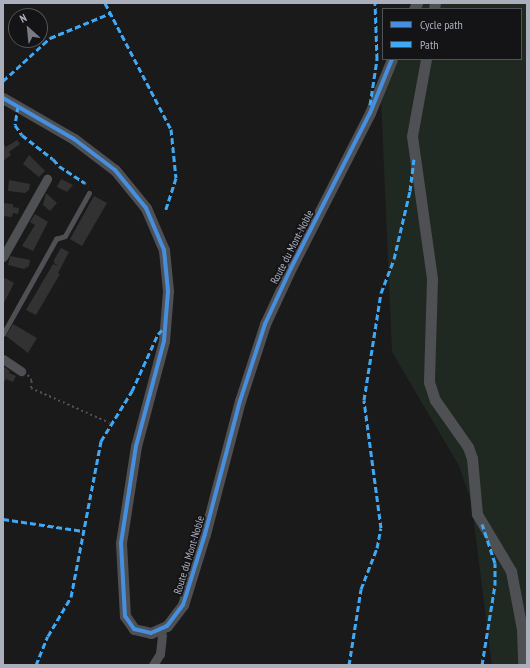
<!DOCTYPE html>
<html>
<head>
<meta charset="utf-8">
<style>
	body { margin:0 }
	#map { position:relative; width:530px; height:668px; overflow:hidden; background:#1a1a1b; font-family:"PT Sans Narrow",sans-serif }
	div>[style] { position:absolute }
	.green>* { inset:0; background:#202822 }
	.building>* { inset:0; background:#323233 }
	.path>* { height:1.5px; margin-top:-0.75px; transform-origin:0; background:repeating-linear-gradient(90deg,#505155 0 2px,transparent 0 5px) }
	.service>* { height:4.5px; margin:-2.25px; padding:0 2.25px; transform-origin:2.25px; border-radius:2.25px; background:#4e5054 }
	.minor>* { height:9px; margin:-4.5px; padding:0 4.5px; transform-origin:4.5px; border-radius:4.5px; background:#4e5054 }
	.tertiary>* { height:11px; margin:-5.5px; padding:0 5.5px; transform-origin:5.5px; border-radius:5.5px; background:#4e5054 }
	.quiet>* { height:3px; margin-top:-1.5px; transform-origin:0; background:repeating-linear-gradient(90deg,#3fa9f5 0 6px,transparent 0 9px) }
	.cycleway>* { height:4px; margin:-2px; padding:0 2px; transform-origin:2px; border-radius:2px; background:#468fdf }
	span { translate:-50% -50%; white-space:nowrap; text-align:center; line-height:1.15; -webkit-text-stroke:3.5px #141417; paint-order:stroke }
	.street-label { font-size:11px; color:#abafbc }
	.frame { position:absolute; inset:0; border:4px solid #abafbc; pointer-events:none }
	.legend { position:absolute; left:382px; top:8px; width:140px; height:52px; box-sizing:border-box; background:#141417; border:1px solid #505259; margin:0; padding:5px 7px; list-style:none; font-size:12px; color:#abafbc }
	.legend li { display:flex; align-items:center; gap:8px; height:20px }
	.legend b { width:20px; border:1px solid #505259 }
	.north { position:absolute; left:8px; top:8px; width:40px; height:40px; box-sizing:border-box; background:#141417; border:1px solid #505259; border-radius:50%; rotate:333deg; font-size:11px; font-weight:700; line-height:16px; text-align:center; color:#abafbc }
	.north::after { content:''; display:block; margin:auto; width:14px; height:18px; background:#787b84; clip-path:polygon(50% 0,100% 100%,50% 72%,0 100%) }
</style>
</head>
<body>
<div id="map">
	<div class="green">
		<div style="clip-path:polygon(423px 3px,527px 3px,527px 665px,492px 665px,471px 500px,458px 464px,392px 352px,381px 99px,399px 59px,521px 59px,521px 9px,420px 9px)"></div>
	</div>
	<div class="building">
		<div style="clip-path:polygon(17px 140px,20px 144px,9px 152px,11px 155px,3px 161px,3px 143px,6px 147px)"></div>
		<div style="clip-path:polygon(29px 155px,45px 171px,39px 177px,23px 164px)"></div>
		<div style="clip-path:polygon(61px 179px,73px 185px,67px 192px,57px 187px)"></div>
		<div style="clip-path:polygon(9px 180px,30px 184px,29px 190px,25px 193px,8px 191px)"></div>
		<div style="clip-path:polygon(46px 193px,57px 203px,50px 211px,43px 205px)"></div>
		<div style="clip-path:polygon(94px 196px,107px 203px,82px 246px,70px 239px)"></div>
		<div style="clip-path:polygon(3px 203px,13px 204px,13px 207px,19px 208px,18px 214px,13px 213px,12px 217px,3px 216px)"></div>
		<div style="clip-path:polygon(35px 214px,48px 222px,33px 251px,22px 246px,35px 225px,30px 222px)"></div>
		<div style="clip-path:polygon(61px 248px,69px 252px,58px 273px,60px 274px,36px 315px,26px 310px,53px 264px,59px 266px,54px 263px,54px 260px)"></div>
		<div style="clip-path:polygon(10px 256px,30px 260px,29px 266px,24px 269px,8px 265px)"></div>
		<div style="clip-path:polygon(5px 278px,14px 283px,3px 305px,3px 281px)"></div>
		<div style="clip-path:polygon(13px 324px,37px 338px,28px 353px,6px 336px)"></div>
		<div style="clip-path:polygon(3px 366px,10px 371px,9px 373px,16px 376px,13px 382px,6px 379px,3px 384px)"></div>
	</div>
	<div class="path">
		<div style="left:85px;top:183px;width:5px;rotate:53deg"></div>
		<div style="left:28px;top:375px;width:7px;rotate:56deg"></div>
		<div style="left:32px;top:381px;width:7px;rotate:98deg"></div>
		<div style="left:31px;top:388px;width:86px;rotate:23.9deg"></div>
	</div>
	<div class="service">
		<div style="left:3px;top:334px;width:109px;rotate:-60.8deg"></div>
		<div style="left:56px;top:239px;width:9px;rotate:-18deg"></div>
		<div style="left:65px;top:236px;width:49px;rotate:-60.8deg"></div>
	</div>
	<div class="minor">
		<div style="left:3px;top:257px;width:90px;rotate:-60.6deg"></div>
		<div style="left:3px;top:359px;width:22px;rotate:34deg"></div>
		<div style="left:153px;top:665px;width:13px;rotate:-58deg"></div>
		<div style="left:160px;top:654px;width:19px;rotate:-84deg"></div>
	</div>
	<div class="tertiary">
		<div style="left:414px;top:9px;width:7px;rotate:-63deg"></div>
		<div style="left:434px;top:9px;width:6px;rotate:-81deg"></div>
		<div style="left:426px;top:59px;width:78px;rotate:100.3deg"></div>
		<div style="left:412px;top:136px;width:144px;rotate:82deg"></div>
		<div style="left:432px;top:279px;width:103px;rotate:91.7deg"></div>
		<div style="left:429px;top:382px;width:19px;rotate:72deg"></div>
		<div style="left:435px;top:400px;width:57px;rotate:54.9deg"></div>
		<div style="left:468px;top:447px;width:12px;rotate:70deg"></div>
		<div style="left:472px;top:458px;width:56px;rotate:84.9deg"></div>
		<div style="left:477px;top:514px;width:66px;rotate:59.2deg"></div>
		<div style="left:511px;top:571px;width:59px;rotate:79.3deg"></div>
		<div style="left:522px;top:629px;width:36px;rotate:88deg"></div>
		<div style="left:3px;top:98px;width:82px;rotate:30deg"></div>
		<div style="left:74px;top:139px;width:51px;rotate:37.1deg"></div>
		<div style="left:115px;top:170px;width:49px;rotate:50.8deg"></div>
		<div style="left:146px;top:208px;width:46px;rotate:66.8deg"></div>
		<div style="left:164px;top:250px;width:41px;rotate:84.4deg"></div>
		<div style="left:168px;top:291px;width:50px;rotate:94.6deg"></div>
		<div style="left:164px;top:341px;width:109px;rotate:104.9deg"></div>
		<div style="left:136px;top:446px;width:98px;rotate:98.8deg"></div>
		<div style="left:121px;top:543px;width:73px;rotate:86.9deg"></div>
		<div style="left:125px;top:616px;width:16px;rotate:55deg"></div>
		<div style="left:134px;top:629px;width:17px;rotate:13deg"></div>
		<div style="left:151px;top:633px;width:17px;rotate:-24deg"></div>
		<div style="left:167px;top:626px;width:26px;rotate:-53deg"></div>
		<div style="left:183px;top:605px;width:74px;rotate:-72.8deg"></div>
		<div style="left:205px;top:534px;width:138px;rotate:-75.3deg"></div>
		<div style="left:240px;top:401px;width:81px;rotate:-72deg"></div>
		<div style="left:265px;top:324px;width:62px;rotate:-65.1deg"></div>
		<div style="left:291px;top:268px;width:174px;rotate:-63deg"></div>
		<div style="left:370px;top:113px;width:58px;rotate:-67.8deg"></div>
	</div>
	<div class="quiet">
		<div style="left:105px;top:3px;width:142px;rotate:62.4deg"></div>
		<div style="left:171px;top:129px;width:49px;rotate:84.2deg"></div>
		<div style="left:176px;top:178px;width:36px;rotate:108deg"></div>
		<div style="left:3px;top:81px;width:64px;rotate:-42.5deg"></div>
		<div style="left:50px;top:38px;width:66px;rotate:-22.3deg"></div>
		<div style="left:370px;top:105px;width:47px;rotate:-81.3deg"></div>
		<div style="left:377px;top:59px;width:56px;rotate:-92deg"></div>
		<div style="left:18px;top:106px;width:19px;rotate:99deg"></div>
		<div style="left:15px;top:125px;width:12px;rotate:55deg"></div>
		<div style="left:22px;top:135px;width:39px;rotate:38deg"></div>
		<div style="left:53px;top:159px;width:9px;rotate:49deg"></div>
		<div style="left:59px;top:166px;width:31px;rotate:33deg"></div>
		<div style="left:3px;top:519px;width:81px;rotate:8.5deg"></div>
		<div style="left:36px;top:665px;width:31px;rotate:-68deg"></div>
		<div style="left:48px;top:636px;width:45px;rotate:-59.5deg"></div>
		<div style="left:71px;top:597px;width:159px;rotate:-79.1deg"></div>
		<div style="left:101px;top:441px;width:59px;rotate:-58.2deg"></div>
		<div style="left:132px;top:391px;width:63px;rotate:-65.5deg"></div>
		<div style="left:158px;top:334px;width:10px;rotate:-45deg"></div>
		<div style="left:349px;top:665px;width:77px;rotate:-81deg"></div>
		<div style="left:361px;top:589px;width:44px;rotate:-68.7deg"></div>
		<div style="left:377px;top:548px;width:20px;rotate:-79deg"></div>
		<div style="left:381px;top:528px;width:129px;rotate:-97.6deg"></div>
		<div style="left:364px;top:400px;width:108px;rotate:-81deg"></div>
		<div style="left:381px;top:293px;width:36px;rotate:-69deg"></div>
		<div style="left:394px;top:259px;width:70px;rotate:-76.8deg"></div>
		<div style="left:410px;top:191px;width:32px;rotate:-83deg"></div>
		<div style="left:482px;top:665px;width:81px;rotate:-80.8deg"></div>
		<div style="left:495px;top:585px;width:22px;rotate:-90deg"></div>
		<div style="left:495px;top:563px;width:41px;rotate:-108.4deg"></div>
	</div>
	<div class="cycleway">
		<div style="left:3px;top:98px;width:82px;rotate:30deg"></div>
		<div style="left:74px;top:139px;width:51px;rotate:37.1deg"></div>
		<div style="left:115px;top:170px;width:49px;rotate:50.8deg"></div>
		<div style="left:146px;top:208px;width:46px;rotate:66.8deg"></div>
		<div style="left:164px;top:250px;width:41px;rotate:84.4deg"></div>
		<div style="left:168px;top:291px;width:50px;rotate:94.6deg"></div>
		<div style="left:164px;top:341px;width:109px;rotate:104.9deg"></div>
		<div style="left:136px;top:446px;width:98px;rotate:98.8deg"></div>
		<div style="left:121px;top:543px;width:73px;rotate:86.9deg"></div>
		<div style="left:125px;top:616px;width:16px;rotate:55deg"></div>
		<div style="left:134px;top:629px;width:17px;rotate:13deg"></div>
		<div style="left:151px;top:633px;width:17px;rotate:-24deg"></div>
		<div style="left:167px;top:626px;width:26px;rotate:-53deg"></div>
		<div style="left:183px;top:605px;width:74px;rotate:-72.8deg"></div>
		<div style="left:205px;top:534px;width:138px;rotate:-75.3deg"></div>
		<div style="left:240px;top:401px;width:81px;rotate:-72deg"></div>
		<div style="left:265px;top:324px;width:62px;rotate:-65.1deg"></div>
		<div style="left:291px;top:268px;width:174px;rotate:-63deg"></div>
		<div style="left:370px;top:113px;width:58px;rotate:-67.8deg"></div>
	</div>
	<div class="street-label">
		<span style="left:292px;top:247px;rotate:-63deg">Route du Mont-Noble</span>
		<span style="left:189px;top:555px;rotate:-73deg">Route du Mont-Noble</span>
	</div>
	<div class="frame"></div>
	<ul class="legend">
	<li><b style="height:5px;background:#468fdf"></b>Cycle path</li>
	<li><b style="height:5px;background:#3fa9f5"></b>Path</li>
	</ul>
	<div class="north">N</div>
</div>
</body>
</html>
